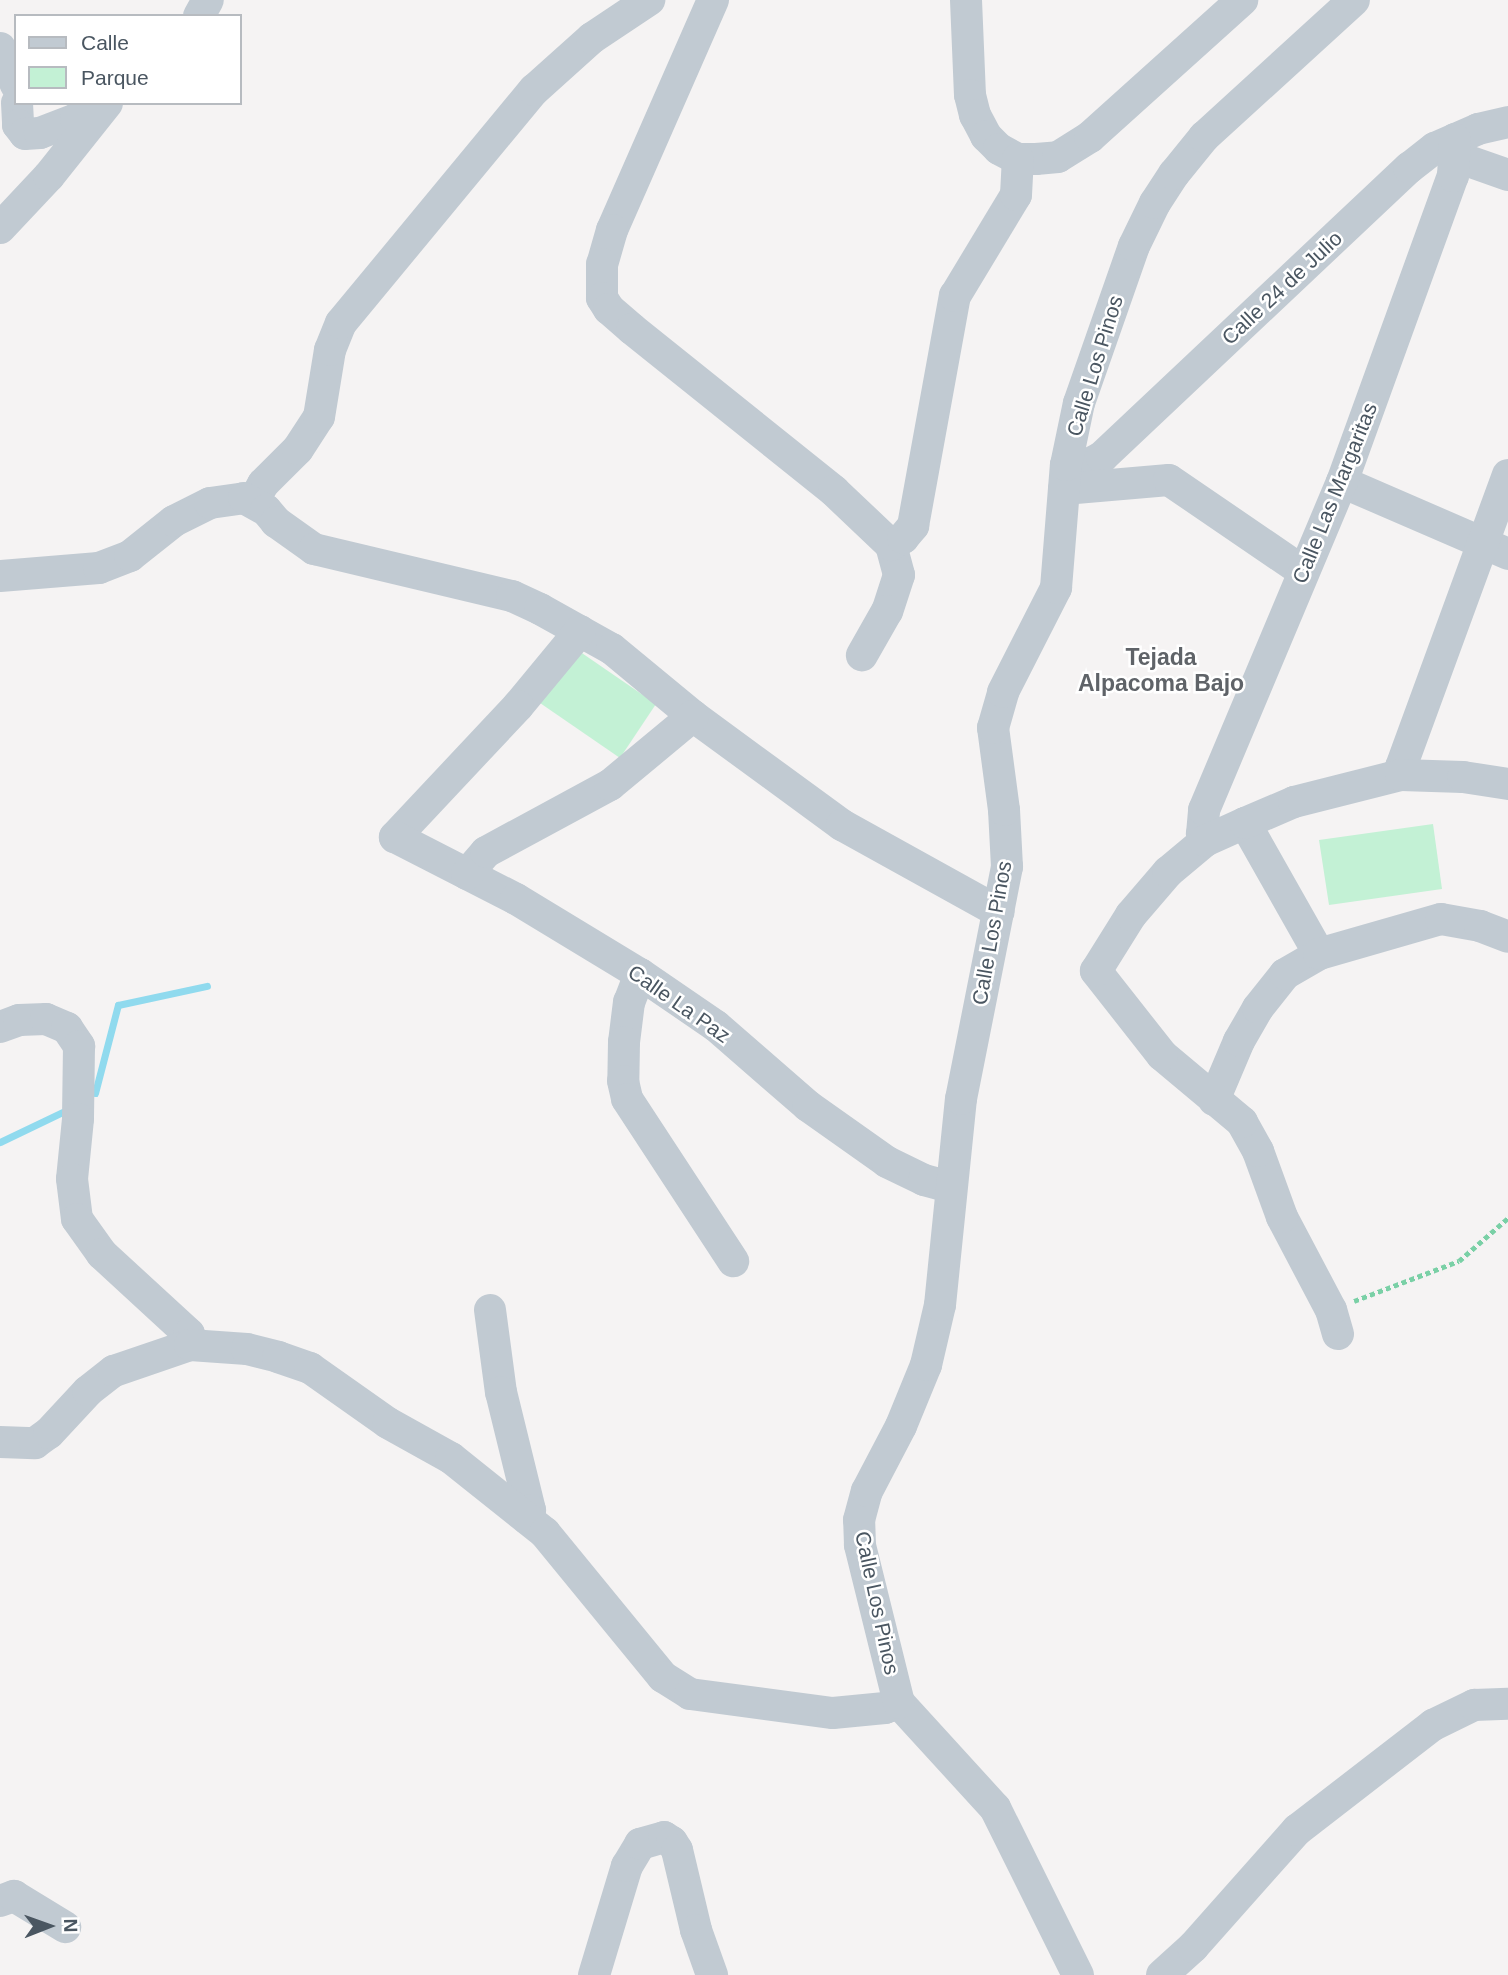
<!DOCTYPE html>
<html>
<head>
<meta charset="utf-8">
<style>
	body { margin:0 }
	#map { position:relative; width:1508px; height:1975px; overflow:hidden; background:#f5f3f3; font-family:Arial,sans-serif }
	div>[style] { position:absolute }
	.green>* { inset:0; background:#c3f1d5 }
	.stream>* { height:7px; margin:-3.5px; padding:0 3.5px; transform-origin:3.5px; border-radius:3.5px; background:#90daee }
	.path>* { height:4.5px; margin-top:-2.25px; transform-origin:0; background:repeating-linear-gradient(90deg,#7ad0a6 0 5px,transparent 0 8.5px) }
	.minor>* { height:32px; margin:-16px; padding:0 16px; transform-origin:16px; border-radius:16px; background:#c1cad2 }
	span { translate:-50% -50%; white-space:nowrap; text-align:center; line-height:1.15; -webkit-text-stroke:5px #fff; paint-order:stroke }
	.street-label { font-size:21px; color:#4a5661 }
	.neighbourhood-label { font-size:23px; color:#5f6368; font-weight:700 }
	.legend { position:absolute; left:14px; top:14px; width:228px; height:91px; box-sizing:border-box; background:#fff; border:2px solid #b7bbc0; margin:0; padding:9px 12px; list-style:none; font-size:21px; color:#4a5661 }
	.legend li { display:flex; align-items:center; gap:14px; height:35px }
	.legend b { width:35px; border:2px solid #b7bbc0 }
	.north { position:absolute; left:14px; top:1891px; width:70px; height:70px; -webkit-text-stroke:5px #fff; paint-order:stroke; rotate:89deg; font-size:19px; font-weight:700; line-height:28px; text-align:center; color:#4a5661 }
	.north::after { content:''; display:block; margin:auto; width:24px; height:32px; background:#4a5661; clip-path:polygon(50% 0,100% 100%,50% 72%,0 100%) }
</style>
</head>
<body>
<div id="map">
	<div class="green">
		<div style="clip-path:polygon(576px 649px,656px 704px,620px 758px,540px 703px)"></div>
		<div style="clip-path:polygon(1433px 824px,1442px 889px,1329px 905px,1319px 840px)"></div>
	</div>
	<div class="stream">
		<div style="left:95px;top:1093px;width:91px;rotate:-75.4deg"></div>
		<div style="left:118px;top:1005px;width:91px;rotate:-12.1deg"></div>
		<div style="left:0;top:1142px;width:76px;rotate:-25.6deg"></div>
	</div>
	<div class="path">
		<div style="left:1354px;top:1301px;width:112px;rotate:-20.9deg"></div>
		<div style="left:1459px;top:1261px;width:65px;rotate:-41.3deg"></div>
	</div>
	<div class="minor">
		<div style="left:713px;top:0;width:251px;rotate:113.7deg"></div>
		<div style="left:612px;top:230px;width:35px;rotate:106deg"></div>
		<div style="left:602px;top:264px;width:34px;rotate:90deg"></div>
		<div style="left:602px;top:298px;width:13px;rotate:58deg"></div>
		<div style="left:609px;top:309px;width:30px;rotate:41deg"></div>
		<div style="left:632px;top:329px;width:259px;rotate:38.7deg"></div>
		<div style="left:834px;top:491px;width:79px;rotate:43.5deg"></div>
		<div style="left:891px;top:545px;width:31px;rotate:75deg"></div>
		<div style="left:899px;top:575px;width:38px;rotate:108deg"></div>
		<div style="left:887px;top:611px;width:51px;rotate:119.6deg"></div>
		<div style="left:966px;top:0;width:95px;rotate:87.6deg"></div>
		<div style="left:970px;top:95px;width:21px;rotate:76deg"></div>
		<div style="left:975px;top:115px;width:24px;rotate:62deg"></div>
		<div style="left:986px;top:136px;width:18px;rotate:45deg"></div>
		<div style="left:999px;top:149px;width:21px;rotate:28deg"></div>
		<div style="left:1018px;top:159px;width:18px"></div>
		<div style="left:1036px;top:159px;width:22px;rotate:-5deg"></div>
		<div style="left:1058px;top:157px;width:38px;rotate:-32deg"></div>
		<div style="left:1090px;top:137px;width:205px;rotate:-42deg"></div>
		<div style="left:199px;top:16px;width:18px;rotate:-61deg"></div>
		<div style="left:0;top:48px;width:40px;rotate:66.6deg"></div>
		<div style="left:17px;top:103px;width:22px;rotate:87deg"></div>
		<div style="left:18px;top:125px;width:11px;rotate:52deg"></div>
		<div style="left:25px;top:134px;width:15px;rotate:-4deg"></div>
		<div style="left:40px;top:133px;width:39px;rotate:-21deg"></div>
		<div style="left:76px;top:119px;width:14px;rotate:12deg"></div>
		<div style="left:1454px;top:156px;width:57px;rotate:19.4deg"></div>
		<div style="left:0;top:228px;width:71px;rotate:-46.7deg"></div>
		<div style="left:49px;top:176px;width:93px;rotate:-51.5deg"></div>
		<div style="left:1066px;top:465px;width:23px;rotate:-2deg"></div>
		<div style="left:1089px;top:464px;width:15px;rotate:-28deg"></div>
		<div style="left:1102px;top:457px;width:422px;rotate:-43.3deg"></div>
		<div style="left:1409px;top:168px;width:33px;rotate:-38deg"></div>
		<div style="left:1435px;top:148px;width:47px;rotate:-23.8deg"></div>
		<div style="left:1478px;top:129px;width:31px;rotate:-13deg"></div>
		<div style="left:1342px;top:482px;width:181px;rotate:23.4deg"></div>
		<div style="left:1064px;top:489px;width:105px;rotate:-4.9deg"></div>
		<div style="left:1169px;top:480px;width:163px;rotate:34.3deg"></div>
		<div style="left:253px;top:502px;width:21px;rotate:-61deg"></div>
		<div style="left:263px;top:484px;width:49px;rotate:-45deg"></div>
		<div style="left:298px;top:449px;width:38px;rotate:-57deg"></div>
		<div style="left:319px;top:417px;width:68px;rotate:-80.7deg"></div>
		<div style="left:330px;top:350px;width:29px;rotate:-68deg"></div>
		<div style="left:341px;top:323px;width:303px;rotate:-50.4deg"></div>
		<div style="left:534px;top:90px;width:78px;rotate:-41.9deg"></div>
		<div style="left:592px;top:38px;width:69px;rotate:-33.7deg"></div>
		<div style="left:891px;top:545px;width:14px;rotate:-30deg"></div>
		<div style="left:903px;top:538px;width:16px;rotate:-50deg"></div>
		<div style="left:913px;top:526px;width:234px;rotate:-79.7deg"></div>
		<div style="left:955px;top:296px;width:118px;rotate:-58.9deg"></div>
		<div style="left:1016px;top:195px;width:36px;rotate:-87deg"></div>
		<div style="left:0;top:576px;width:99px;rotate:-4.6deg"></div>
		<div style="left:99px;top:568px;width:33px;rotate:-21deg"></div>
		<div style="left:130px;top:556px;width:56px;rotate:-38.5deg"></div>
		<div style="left:174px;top:521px;width:40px;rotate:-26.6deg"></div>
		<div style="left:210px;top:503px;width:34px;rotate:-8deg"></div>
		<div style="left:244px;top:498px;width:25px;rotate:29deg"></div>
		<div style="left:266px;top:510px;width:16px;rotate:50deg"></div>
		<div style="left:276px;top:522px;width:47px;rotate:35.4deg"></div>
		<div style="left:314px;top:549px;width:204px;rotate:13.4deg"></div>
		<div style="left:512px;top:596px;width:31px;rotate:25deg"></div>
		<div style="left:540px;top:609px;width:82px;rotate:29.1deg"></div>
		<div style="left:612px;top:649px;width:105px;rotate:39.6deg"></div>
		<div style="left:693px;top:716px;width:185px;rotate:36.2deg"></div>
		<div style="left:842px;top:825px;width:179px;rotate:29deg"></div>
		<div style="left:580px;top:631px;width:97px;rotate:129.6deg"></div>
		<div style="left:518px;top:706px;width:180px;rotate:133.2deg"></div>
		<div style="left:395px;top:837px;width:136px;rotate:27.1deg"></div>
		<div style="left:516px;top:899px;width:145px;rotate:31.2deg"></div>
		<div style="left:640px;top:974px;width:92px;rotate:34.4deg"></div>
		<div style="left:716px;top:1026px;width:122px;rotate:41deg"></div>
		<div style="left:808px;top:1106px;width:97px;rotate:35.3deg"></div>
		<div style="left:887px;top:1162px;width:41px;rotate:25.9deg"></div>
		<div style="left:924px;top:1180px;width:28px;rotate:15deg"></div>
		<div style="left:1401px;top:775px;width:8px;rotate:-90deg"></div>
		<div style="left:1401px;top:767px;width:311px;rotate:-69.9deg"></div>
		<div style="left:1245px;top:823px;width:150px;rotate:60.5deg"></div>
		<div style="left:1205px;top:841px;width:8px;rotate:-113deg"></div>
		<div style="left:1202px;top:834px;width:24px;rotate:-85deg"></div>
		<div style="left:1204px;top:810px;width:356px;rotate:-67.2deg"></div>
		<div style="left:1342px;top:482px;width:326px;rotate:-70.1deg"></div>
		<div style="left:1453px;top:176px;width:37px;rotate:-87deg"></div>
		<div style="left:467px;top:874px;width:29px;rotate:-49deg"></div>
		<div style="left:486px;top:852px;width:141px;rotate:-28.4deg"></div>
		<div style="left:610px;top:785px;width:108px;rotate:-39.7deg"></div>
		<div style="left:640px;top:974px;width:30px;rotate:111deg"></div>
		<div style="left:629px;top:1002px;width:40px;rotate:97.1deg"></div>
		<div style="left:624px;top:1042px;width:39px;rotate:91deg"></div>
		<div style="left:623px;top:1081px;width:18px;rotate:77deg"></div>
		<div style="left:627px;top:1099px;width:194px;rotate:56.8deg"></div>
		<div style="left:0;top:1027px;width:20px;rotate:-20deg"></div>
		<div style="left:19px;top:1020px;width:27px;rotate:-2deg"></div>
		<div style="left:46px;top:1019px;width:23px;rotate:23deg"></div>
		<div style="left:67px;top:1028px;width:22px;rotate:56deg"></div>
		<div style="left:79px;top:1046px;width:73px;rotate:90.8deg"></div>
		<div style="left:78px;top:1119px;width:60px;rotate:95.7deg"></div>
		<div style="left:72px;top:1179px;width:40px;rotate:82.9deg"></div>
		<div style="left:77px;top:1219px;width:43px;rotate:54.5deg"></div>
		<div style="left:102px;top:1254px;width:118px;rotate:42.6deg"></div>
		<div style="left:189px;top:1334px;width:11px;rotate:85deg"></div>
		<div style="left:1214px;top:1100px;width:64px;rotate:-67deg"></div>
		<div style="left:1239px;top:1041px;width:38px;rotate:-60deg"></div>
		<div style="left:1258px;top:1008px;width:43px;rotate:-51.5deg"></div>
		<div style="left:1285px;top:974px;width:39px;rotate:-30deg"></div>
		<div style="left:1319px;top:954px;width:127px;rotate:-16deg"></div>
		<div style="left:1441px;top:919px;width:40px;rotate:10deg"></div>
		<div style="left:1480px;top:926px;width:30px;rotate:21deg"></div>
		<div style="left:490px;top:1310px;width:83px;rotate:82.4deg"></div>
		<div style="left:501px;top:1392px;width:122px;rotate:76.2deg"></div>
		<div style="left:530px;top:1510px;width:9px;rotate:108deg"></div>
		<div style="left:1338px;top:1334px;width:25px;rotate:-106deg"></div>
		<div style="left:1331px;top:1310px;width:105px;rotate:-117.8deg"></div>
		<div style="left:1282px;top:1217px;width:70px;rotate:-110deg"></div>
		<div style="left:1258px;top:1151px;width:33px;rotate:-119deg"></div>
		<div style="left:1242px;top:1122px;width:104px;rotate:-140.1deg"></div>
		<div style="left:1162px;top:1055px;width:107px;rotate:-128.2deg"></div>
		<div style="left:1096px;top:971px;width:66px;rotate:-58deg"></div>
		<div style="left:1131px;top:915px;width:57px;rotate:-49.3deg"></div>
		<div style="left:1168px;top:872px;width:48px;rotate:-40deg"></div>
		<div style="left:1205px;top:841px;width:44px;rotate:-24.2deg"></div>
		<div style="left:1245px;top:823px;width:53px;rotate:-23.2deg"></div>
		<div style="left:1294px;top:802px;width:110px;rotate:-14.2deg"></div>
		<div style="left:1401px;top:775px;width:62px;rotate:1.8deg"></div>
		<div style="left:1463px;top:777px;width:46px;rotate:8.8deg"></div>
		<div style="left:0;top:1442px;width:35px;rotate:2deg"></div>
		<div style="left:35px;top:1443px;width:17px;rotate:-36deg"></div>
		<div style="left:49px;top:1433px;width:57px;rotate:-47.1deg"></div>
		<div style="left:88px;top:1391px;width:33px;rotate:-38deg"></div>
		<div style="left:114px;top:1371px;width:80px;rotate:-18.9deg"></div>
		<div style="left:190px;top:1345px;width:57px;rotate:4deg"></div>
		<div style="left:247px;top:1349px;width:32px;rotate:14deg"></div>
		<div style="left:278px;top:1357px;width:34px;rotate:19deg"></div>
		<div style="left:310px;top:1368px;width:95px;rotate:35.2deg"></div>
		<div style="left:388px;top:1423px;width:72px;rotate:29.1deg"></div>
		<div style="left:451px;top:1458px;width:120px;rotate:38.6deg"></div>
		<div style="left:545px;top:1533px;width:186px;rotate:50.7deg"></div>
		<div style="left:663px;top:1677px;width:32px;rotate:32deg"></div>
		<div style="left:690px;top:1694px;width:144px;rotate:7.6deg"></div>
		<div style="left:833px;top:1713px;width:52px;rotate:-5.5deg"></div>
		<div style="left:885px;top:1708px;width:15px;rotate:-20deg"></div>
		<div style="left:0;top:1901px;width:15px;rotate:-20deg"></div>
		<div style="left:14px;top:1896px;width:60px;rotate:31.3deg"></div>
		<div style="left:594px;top:1975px;width:114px;rotate:-73.2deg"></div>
		<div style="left:627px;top:1866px;width:26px;rotate:-59deg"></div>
		<div style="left:640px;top:1844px;width:25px;rotate:-16deg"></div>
		<div style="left:664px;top:1837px;width:9px;rotate:32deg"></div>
		<div style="left:672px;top:1842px;width:9px;rotate:58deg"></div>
		<div style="left:677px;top:1850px;width:82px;rotate:76.6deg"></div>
		<div style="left:696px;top:1930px;width:48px;rotate:70.4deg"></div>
		<div style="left:1078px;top:1975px;width:186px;rotate:-116.4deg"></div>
		<div style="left:995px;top:1808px;width:142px;rotate:-132.4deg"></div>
		<div style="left:899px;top:1703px;width:163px;rotate:-103.9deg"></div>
		<div style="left:860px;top:1545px;width:25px;rotate:-92deg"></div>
		<div style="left:859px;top:1520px;width:30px;rotate:-75deg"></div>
		<div style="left:867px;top:1491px;width:73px;rotate:-62.4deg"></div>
		<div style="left:901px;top:1426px;width:66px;rotate:-67.7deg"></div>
		<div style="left:926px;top:1365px;width:62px;rotate:-76.9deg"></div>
		<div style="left:940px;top:1305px;width:207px;rotate:-84.2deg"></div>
		<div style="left:961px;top:1099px;width:237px;rotate:-78.8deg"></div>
		<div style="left:1007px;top:867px;width:57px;rotate:-93deg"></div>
		<div style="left:1004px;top:810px;width:83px;rotate:-97.6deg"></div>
		<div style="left:993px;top:728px;width:37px;rotate:-74deg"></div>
		<div style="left:1003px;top:692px;width:117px;rotate:-63deg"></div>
		<div style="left:1056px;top:588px;width:123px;rotate:-85.4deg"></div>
		<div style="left:1066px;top:465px;width:63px;rotate:-78.2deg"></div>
		<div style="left:1079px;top:403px;width:166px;rotate:-70.7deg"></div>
		<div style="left:1134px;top:246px;width:48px;rotate:-64deg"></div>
		<div style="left:1155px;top:203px;width:35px;rotate:-57deg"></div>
		<div style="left:1174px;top:174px;width:48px;rotate:-51deg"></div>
		<div style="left:1204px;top:137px;width:203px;rotate:-42.4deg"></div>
		<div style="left:1162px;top:1975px;width:42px;rotate:-42.1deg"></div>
		<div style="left:1193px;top:1947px;width:157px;rotate:-48.4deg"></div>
		<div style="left:1297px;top:1830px;width:172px;rotate:-37.7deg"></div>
		<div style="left:1433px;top:1725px;width:46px;rotate:-26deg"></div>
		<div style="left:1474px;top:1705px;width:34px;rotate:-2deg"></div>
	</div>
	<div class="street-label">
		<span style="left:1282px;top:288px;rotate:-43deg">Calle 24 de Julio</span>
		<span style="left:1095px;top:366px;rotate:-73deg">Calle Los Pinos</span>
		<span style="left:1335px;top:493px;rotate:-68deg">Calle Las Margaritas</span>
		<span style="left:992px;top:933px;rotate:-80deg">Calle Los Pinos</span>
		<span style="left:679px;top:1004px;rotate:35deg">Calle La Paz</span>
		<span style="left:877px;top:1603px;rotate:78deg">Calle Los Pinos</span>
	</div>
	<div class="neighbourhood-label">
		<span style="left:1161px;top:670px">Tejada<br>Alpacoma Bajo</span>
	</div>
	<ul class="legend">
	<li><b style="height:9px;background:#c1cad2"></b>Calle</li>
	<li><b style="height:19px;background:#c3f1d5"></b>Parque</li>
	</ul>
	<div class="north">N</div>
</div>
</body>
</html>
